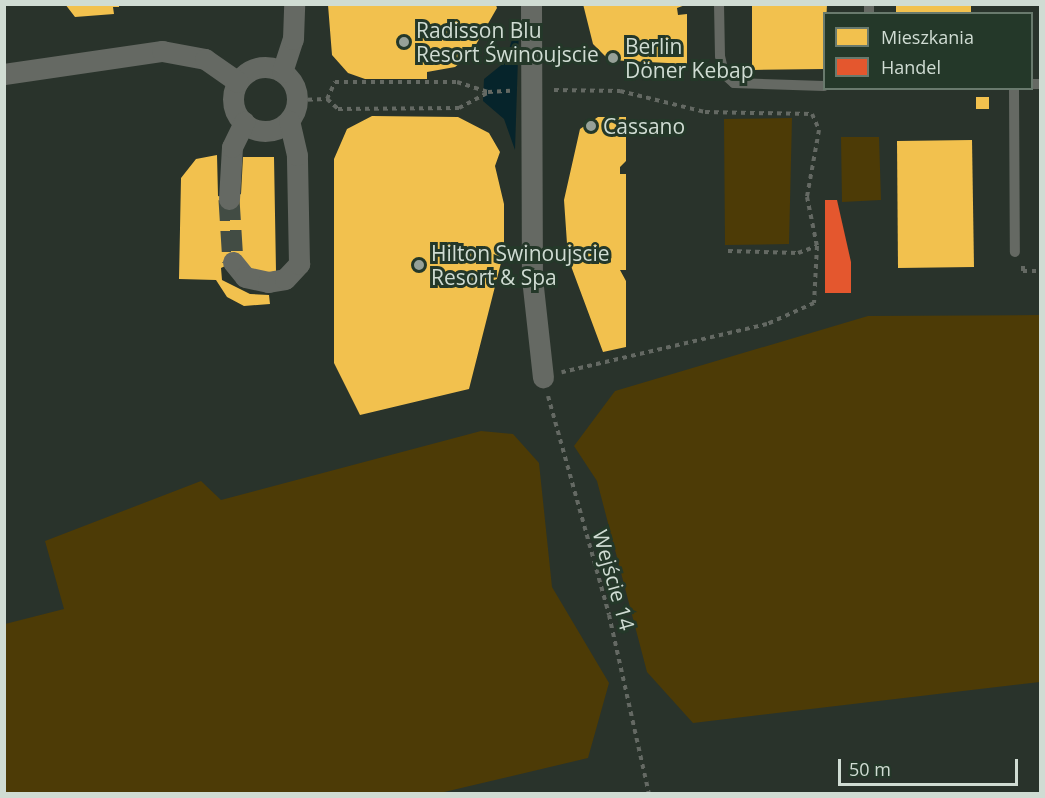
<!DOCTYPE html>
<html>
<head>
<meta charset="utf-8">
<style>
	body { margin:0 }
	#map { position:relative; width:1045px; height:798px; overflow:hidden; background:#29332b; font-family:"Open Sans",sans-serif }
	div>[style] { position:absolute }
	.green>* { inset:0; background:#4d3b06 }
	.water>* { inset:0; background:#06242b }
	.homes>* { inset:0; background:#f2c14e }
	.shops>* { inset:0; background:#e4572e }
	.street-tunnel>* { height:21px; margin-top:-10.5px; transform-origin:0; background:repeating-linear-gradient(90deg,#424c44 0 21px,transparent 0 31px) }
	.path>* { height:4px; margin-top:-2px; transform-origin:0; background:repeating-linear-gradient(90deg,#646963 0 4.5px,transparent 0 9px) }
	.lane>* { height:10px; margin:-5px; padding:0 5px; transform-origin:5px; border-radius:5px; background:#656963 }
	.street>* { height:21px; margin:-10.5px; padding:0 10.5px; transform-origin:10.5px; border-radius:10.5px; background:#656963 }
	.street>.ring { margin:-10.5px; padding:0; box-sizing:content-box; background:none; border:21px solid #656963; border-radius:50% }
	.dots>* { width:16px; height:16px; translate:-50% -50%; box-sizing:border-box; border:3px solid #243829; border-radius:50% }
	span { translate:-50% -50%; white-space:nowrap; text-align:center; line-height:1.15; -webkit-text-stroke:6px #243829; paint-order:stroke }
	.poi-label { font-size:21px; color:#d0dcd3 }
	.left { translate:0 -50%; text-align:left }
	.street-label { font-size:21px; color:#d0dcd3 }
	.frame { position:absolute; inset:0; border:6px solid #d0dcd3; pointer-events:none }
	.legend { position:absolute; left:823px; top:12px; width:210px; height:78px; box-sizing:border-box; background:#243829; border:2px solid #697a6d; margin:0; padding:8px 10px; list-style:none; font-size:18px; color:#d0dcd3 }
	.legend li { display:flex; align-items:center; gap:12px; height:30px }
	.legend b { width:30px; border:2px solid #697a6d }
	.scale { position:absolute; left:838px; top:759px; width:180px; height:27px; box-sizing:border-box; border:3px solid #d0dcd3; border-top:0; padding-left:8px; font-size:18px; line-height:21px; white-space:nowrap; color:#d0dcd3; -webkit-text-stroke:4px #243829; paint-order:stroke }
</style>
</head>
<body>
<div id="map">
	<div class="green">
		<div style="clip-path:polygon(792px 118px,789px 244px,725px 245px,724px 119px)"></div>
		<div style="clip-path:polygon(841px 137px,879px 137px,881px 200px,842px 202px)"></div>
		<div style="clip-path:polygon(1040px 315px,1040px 682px,693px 723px,647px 672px,597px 481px,574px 446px,615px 391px,868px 316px)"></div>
		<div style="clip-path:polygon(481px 431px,513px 434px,539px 463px,552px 587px,609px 683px,588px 758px,440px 793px,5px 793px,5px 624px,64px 609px,45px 541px,201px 481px,221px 500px)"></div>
	</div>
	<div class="water">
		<div style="clip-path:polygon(516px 27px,519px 27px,515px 150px,504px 119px,483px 101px,484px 79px,505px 62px)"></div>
	</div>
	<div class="homes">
		<div style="clip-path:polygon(65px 4px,119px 4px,119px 7px,113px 7px,114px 14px,75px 17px)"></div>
		<div style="clip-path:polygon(583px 4px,688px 4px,677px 8px,678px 15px,687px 14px,687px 64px,609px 60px,593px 44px)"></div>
		<div style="clip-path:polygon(752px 4px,827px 4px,824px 69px,752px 70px)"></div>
		<div style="clip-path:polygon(896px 4px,971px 4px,971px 14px,896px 14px)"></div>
		<div style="clip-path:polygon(328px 5px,496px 5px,497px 8px,470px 55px,455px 67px,427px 72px,427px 79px,365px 79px,348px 73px,332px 55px)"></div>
		<div style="clip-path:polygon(976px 97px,989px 97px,989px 109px,976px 109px)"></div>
		<div style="clip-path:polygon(372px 116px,458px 117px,489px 133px,500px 152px,495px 166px,504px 204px,504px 251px,469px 389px,360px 415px,334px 363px,334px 159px,347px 129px)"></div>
		<div style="clip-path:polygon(626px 117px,626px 161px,620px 167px,620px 174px,626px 174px,626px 270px,620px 270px,626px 281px,626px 347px,603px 352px,568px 258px,564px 200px,580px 129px,598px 117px)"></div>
		<div style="clip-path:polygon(972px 140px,974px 267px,898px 268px,897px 141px)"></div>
		<div style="clip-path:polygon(217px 155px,218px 196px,229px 199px,241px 194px,243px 157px,274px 157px,276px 271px,264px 274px,233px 262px,221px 268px,222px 280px,250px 294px,269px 295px,270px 304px,244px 306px,227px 297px,216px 280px,179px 279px,181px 178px,196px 159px)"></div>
	</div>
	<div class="shops">
		<div style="clip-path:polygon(825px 200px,837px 200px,851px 262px,851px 293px,825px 293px)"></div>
	</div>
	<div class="street-tunnel">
		<div style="left:229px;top:199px;width:63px;rotate:86.4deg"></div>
	</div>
	<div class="path">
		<div style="left:554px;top:90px;width:66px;rotate:0.9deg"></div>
		<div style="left:620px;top:91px;width:88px;rotate:13.9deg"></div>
		<div style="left:705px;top:112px;width:107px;rotate:1.1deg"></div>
		<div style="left:812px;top:114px;width:17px;rotate:66deg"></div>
		<div style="left:819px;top:130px;width:68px;rotate:100.2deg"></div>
		<div style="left:807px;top:197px;width:50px;rotate:78.5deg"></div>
		<div style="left:817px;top:246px;width:57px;rotate:93deg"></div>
		<div style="left:814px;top:303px;width:51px;rotate:155.9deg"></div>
		<div style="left:767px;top:324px;width:211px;rotate:166.8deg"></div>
		<div style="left:327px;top:99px;width:19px;rotate:-65deg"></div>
		<div style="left:335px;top:82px;width:122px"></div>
		<div style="left:457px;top:82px;width:33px;rotate:18deg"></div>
		<div style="left:488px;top:92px;width:22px;rotate:-3deg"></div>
		<div style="left:299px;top:100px;width:28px;rotate:-2deg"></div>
		<div style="left:327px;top:99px;width:15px;rotate:42deg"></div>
		<div style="left:338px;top:109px;width:121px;rotate:-0.5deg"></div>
		<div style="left:459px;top:108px;width:32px;rotate:-28deg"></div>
		<div style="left:728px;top:251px;width:70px;rotate:1.6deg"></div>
		<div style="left:798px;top:253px;width:20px;rotate:-20deg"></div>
		<div style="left:1023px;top:266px;width:5px;rotate:90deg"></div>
		<div style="left:1023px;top:271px;width:17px"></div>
		<div style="left:548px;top:396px;width:227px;rotate:74.4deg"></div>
		<div style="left:609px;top:615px;width:183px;rotate:77.4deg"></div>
	</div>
	<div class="lane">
		<div style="left:719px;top:4px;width:52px;rotate:88.9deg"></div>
		<div style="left:720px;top:56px;width:18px;rotate:77deg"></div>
		<div style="left:724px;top:74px;width:13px;rotate:42deg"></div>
		<div style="left:734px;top:83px;width:90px;rotate:1.9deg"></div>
		<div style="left:869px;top:4px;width:10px;rotate:90deg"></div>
		<div style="left:1032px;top:84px;width:8px"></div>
		<div style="left:1014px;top:88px;width:164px;rotate:89.7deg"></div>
	</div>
	<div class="street">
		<div style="left:531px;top:4px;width:274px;rotate:89.8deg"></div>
		<div style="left:532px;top:278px;width:100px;rotate:83.7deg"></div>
		<div class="ring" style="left:233px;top:67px;width:43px;height:43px"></div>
		<div style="left:282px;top:72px;width:35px;rotate:-72deg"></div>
		<div style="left:293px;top:39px;width:35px;rotate:-88deg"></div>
		<div style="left:4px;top:74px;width:160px;rotate:-8.3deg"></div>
		<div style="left:162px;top:51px;width:44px;rotate:10.5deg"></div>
		<div style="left:205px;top:59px;width:40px;rotate:34.9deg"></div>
		<div style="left:229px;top:199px;width:52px;rotate:-86.7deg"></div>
		<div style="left:232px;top:147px;width:28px;rotate:-64deg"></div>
		<div style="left:233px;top:262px;width:19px;rotate:51deg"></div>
		<div style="left:245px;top:277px;width:24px;rotate:12deg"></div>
		<div style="left:268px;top:282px;width:17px;rotate:-10deg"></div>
		<div style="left:285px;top:279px;width:21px;rotate:-47deg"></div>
		<div style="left:299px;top:264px;width:109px;rotate:-91.1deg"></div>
		<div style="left:297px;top:155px;width:35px;rotate:-103deg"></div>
	</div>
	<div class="dots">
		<div style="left:404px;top:42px;background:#96a198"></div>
		<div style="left:613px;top:58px;background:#96a198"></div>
		<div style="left:591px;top:126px;background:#96a198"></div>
		<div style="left:419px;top:265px;background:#96a198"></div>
	</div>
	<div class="poi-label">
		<span class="left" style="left:416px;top:42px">Radisson Blu<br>Resort Świnoujscie</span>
		<span class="left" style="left:625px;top:58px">Berlin<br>Döner Kebap</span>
		<span class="left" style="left:603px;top:126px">Cassano</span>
		<span class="left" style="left:431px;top:265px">Hilton Swinoujscie<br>Resort &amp; Spa</span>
	</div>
	<div class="street-label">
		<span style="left:614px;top:580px;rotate:74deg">Wejście 14</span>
	</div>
	<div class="frame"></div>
	<ul class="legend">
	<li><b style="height:16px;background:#f2c14e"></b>Mieszkania</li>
	<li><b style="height:16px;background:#e4572e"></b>Handel</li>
	</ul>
	<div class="scale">50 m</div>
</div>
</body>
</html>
